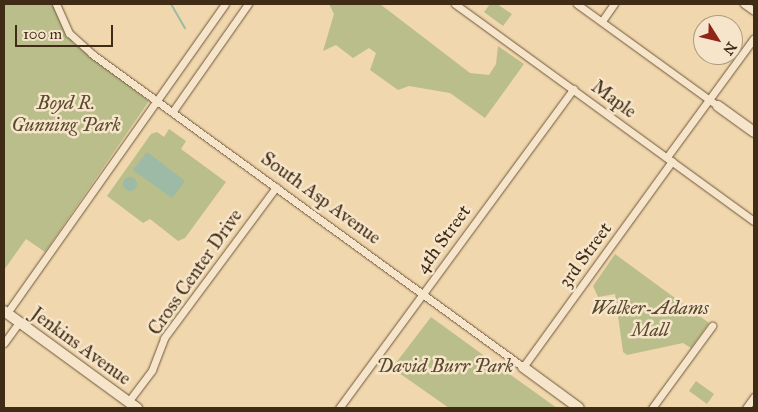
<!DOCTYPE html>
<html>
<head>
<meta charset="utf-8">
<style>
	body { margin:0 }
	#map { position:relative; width:758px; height:412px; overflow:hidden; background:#f1d7ad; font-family:"IM FELL Great Primer",serif }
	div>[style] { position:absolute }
	.green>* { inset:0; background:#babe8a }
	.water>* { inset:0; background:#9cbaa5 }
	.round { border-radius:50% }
	.stream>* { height:2px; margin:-1px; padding:0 1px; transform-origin:1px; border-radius:1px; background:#9cbaa5 }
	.roads { filter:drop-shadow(0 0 1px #6c573c) drop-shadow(0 0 1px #6c573c) }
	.street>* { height:7px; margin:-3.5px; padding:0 3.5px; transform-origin:3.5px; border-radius:3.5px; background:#f6e5ca }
	.secondary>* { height:10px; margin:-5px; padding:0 5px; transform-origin:5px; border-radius:5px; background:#f6e5ca }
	span { translate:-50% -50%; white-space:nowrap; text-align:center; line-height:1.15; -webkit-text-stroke:5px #f6e5ca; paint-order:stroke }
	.street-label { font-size:19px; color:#402c16 }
	.park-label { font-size:19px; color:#58492d; font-style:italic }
	.frame { position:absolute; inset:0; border:5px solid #402c16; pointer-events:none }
	.north { position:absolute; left:693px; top:15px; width:50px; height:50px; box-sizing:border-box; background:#f6e5ca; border:1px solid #ad9b82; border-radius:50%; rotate:126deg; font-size:14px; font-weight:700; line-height:20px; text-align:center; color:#402c16 }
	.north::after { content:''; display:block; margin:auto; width:18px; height:22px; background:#8f2418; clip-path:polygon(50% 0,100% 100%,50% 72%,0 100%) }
	.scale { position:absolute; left:15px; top:25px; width:98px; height:22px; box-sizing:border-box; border:2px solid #402c16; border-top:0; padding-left:6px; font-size:15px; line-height:18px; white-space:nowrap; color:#402c16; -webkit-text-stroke:4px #f6e5ca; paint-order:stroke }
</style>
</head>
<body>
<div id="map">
	<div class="green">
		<div style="clip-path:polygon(4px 4px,53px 4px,73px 43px,149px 101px,45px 252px,26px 239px,4px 270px)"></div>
		<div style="clip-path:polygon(329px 4px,380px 4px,470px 73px,489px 75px,496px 64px,498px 46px,524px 64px,485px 118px,450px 93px,409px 86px,398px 90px,370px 70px,376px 53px,369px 48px,353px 58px,336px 45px,323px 51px,334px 14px)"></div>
		<div style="clip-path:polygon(490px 4px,497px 4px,512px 14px,503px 26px,484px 12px)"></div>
		<div style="clip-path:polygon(169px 129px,186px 141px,181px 149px,226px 182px,185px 238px,178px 241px,150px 219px,143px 223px,107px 196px,151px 134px,157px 132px,164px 137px)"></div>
		<div style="clip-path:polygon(615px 254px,709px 323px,691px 348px,683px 343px,627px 355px,623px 352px,615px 294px,598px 297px,593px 286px)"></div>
		<div style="clip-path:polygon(431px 317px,501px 368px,557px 408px,449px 408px,392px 368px)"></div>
		<div style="clip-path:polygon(696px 381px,714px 394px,707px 404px,689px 391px)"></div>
	</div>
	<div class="water">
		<div style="clip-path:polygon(147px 152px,185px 181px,172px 198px,133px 170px)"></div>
		<div class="round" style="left:123px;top:177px;width:14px;height:14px"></div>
	</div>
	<div class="stream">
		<div style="left:171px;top:4px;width:28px;rotate:60deg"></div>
	</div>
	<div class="roads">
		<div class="street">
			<div style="left:56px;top:4px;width:32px;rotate:66deg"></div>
			<div style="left:69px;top:33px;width:31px;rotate:42deg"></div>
			<div style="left:92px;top:54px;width:533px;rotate:35.99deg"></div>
			<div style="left:523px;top:367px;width:254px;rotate:-54.1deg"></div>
			<div style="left:455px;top:4px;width:369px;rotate:36deg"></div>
			<div style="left:577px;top:4px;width:174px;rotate:35.9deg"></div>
			<div style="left:744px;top:4px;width:12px;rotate:35deg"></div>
			<div style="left:602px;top:21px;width:21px;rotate:-55deg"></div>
			<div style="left:173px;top:111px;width:131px;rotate:-55deg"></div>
			<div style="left:667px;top:157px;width:147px;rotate:-53.8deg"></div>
			<div style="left:7px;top:313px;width:378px;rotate:-54.8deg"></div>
			<div style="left:4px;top:343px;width:26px;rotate:-54deg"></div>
			<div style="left:128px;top:402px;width:40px;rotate:-53deg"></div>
			<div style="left:152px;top:370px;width:34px;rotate:-69deg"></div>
			<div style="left:164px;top:338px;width:188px;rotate:-53.4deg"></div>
			<div style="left:339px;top:408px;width:396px;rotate:-53.7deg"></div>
			<div style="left:652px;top:408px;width:102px;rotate:-53.8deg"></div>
			<div style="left:746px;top:408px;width:14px;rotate:-54deg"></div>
		</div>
		<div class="secondary">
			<div style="left:718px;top:106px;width:44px;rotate:35.8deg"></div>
			<div style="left:4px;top:311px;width:165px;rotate:36.1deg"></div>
			<div style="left:523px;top:367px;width:69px;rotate:36.2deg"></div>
		</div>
	</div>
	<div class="street-label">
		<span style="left:614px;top:99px;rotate:36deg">Maple</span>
		<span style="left:321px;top:198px;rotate:36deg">South Asp Avenue</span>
		<span style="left:443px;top:239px;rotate:-54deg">4th Street</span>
		<span style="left:585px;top:255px;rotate:-54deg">3rd Street</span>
		<span style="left:195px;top:272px;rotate:-55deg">Cross Center Drive</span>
		<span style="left:81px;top:346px;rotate:36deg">Jenkins Avenue</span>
	</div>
	<div class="park-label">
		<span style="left:66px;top:114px">Boyd R.<br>Gunning Park</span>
		<span style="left:650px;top:319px">Walker-Adams<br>Mall</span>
		<span style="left:445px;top:366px">David Burr Park</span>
	</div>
	<div class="frame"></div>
	<div class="north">N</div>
	<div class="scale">100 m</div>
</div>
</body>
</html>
